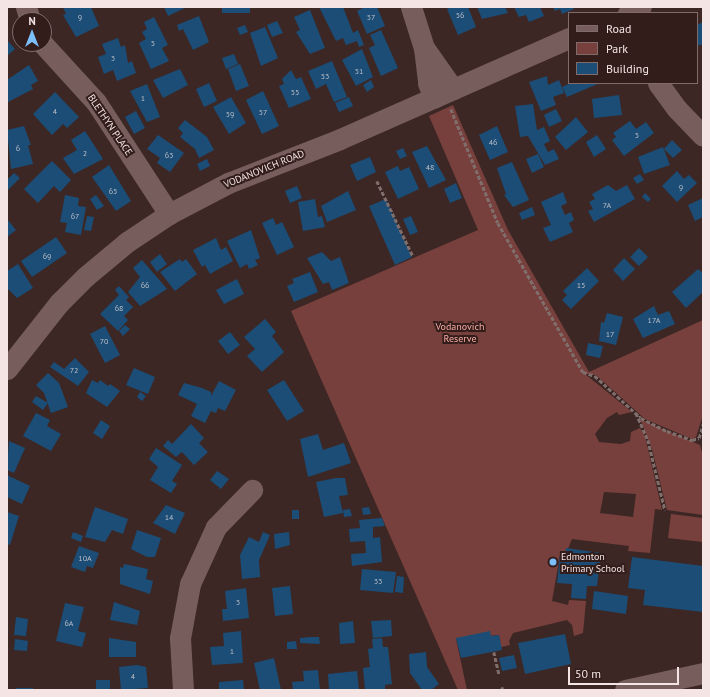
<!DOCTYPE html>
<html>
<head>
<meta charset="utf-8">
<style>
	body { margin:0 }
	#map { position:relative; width:710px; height:697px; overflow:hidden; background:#3c2725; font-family:"PT Sans",sans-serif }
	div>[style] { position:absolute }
	.green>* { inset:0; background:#78403c }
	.building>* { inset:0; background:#1b4d76 }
	.path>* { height:2.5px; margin-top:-1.25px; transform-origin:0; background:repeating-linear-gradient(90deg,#806e6c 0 4px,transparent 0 6px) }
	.minor>* { height:21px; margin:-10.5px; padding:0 10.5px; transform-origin:10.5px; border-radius:10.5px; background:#775e5c }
	.dots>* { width:11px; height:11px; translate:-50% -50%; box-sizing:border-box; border:2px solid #321d1b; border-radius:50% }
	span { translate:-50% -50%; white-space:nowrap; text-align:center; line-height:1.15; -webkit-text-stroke:4px #321d1b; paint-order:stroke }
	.number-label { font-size:8px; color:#bebfc8 }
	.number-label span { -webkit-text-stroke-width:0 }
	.street-label { font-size:10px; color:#f4e5e4 }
	.park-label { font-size:10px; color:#f8aaa3 }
	.poi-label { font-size:10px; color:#f4e5e4 }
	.left { translate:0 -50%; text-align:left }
	.frame { position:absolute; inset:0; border:8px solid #f4e5e4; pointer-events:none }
	.legend { position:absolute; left:568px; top:12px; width:130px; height:72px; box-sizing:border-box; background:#321d1b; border:1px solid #806d6b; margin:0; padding:5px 7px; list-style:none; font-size:12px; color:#f4e5e4 }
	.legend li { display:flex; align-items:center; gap:8px; height:20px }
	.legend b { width:20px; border:1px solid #806d6b }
	.north { position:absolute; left:12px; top:12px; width:40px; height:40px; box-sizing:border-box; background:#321d1b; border:1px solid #806d6b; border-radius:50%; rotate:0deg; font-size:11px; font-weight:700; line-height:16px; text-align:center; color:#f4e5e4 }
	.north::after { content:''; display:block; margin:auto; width:14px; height:18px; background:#7cbef9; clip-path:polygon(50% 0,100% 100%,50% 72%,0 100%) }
	.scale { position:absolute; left:568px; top:667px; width:111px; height:18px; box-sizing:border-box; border:2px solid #f4e5e4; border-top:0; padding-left:5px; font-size:12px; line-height:14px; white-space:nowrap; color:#f4e5e4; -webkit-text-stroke:3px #321d1b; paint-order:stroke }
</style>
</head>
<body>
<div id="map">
	<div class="green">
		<div style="clip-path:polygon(evenodd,453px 105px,508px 230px,589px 372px,703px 320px,703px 415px,696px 437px,692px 439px,645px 419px,596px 375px,585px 374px,632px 412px,619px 415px,617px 412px,607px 418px,595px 434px,599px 442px,621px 444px,630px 441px,631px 432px,640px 428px,645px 436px,662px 510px,655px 509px,650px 553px,628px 551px,629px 546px,572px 539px,565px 556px,560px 555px,552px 601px,568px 605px,569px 600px,586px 601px,583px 633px,574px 636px,572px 625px,567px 620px,513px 633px,509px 641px,510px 645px,501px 647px,499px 635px,456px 639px,467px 690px,458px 690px,291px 311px,478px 230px,429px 116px,453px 105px,604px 492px,636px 494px,633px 517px,600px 513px,604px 492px)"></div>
		<div style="clip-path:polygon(640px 419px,700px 445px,703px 456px,703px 515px,667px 510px,652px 449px)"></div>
		<div style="clip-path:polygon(671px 514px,703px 518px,703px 542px,668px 538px)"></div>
	</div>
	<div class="building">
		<div style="clip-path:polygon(63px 7px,91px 7px,99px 26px,76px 37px,63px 15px,66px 14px)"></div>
		<div style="clip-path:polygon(164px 7px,187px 7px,168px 16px)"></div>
		<div style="clip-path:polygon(222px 7px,250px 7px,250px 13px,222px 13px)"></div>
		<div style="clip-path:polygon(319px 7px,343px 7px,353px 33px,358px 30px,364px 45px,359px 47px,357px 41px,346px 45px,343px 38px,336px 41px)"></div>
		<div style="clip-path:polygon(365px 7px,377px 7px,385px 26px,367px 34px,357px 11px)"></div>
		<div style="clip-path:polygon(451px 7px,468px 7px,476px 27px,458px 35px,447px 9px)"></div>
		<div style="clip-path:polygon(477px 7px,505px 7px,508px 13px,482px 19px)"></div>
		<div style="clip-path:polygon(514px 7px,540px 7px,544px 16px,529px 22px,526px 15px,519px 17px)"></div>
		<div style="clip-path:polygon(553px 7px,573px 7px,574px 9px,562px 14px,560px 9px,555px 11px)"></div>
		<div style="clip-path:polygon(310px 10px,325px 48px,310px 54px,296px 32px,300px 30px,294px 17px)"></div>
		<div style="clip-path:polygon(199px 16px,209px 42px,193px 50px,183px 29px,179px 31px,177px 25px)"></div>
		<div style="clip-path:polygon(154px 17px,168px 45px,162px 48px,169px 61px,151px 69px,139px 43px,146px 39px,142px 32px,147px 29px,144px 22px)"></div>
		<div style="clip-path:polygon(277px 21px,283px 33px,272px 37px,267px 25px)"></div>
		<div style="clip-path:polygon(703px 22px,703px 44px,697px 46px,697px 25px)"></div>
		<div style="clip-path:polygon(245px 25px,248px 32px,240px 35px,237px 28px)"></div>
		<div style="clip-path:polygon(265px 27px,278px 58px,261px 66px,250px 33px)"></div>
		<div style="clip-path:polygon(381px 30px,398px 68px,381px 76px,369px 48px,375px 45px,370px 35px)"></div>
		<div style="clip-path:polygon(118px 38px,121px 47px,125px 45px,128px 63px,132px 61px,136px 73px,117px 81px,113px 70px,104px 74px,98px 57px,106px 54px,102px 44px)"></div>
		<div style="clip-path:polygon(7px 40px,15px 49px,7px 56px)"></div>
		<div style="clip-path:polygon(362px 49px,373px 77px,356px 86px,342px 60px)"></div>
		<div style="clip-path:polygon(234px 54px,238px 64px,226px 69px,222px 58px)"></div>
		<div style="clip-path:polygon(332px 61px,347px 97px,334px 102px,326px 84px,316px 89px,308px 71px)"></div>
		<div style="clip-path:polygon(240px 64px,249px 86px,236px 91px,228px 69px)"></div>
		<div style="clip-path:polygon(29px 65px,38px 81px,31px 85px,33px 89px,8px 102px,7px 80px)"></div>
		<div style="clip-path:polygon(180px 69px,188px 85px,163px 98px,153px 80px)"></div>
		<div style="clip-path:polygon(291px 70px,296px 79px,301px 77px,311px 99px,289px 108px,279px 86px,284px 84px,282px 79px)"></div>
		<div style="clip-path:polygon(547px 76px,548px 85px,559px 80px,564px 93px,553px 97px,556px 105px,541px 111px,529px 82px)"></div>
		<div style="clip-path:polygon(371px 80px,374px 87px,367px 92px,363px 85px)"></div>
		<div style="clip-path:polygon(209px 83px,217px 101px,204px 107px,196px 89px)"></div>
		<div style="clip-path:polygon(571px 83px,600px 83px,567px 97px,562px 87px)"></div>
		<div style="clip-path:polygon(147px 84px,160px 117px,147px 122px,130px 91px)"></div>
		<div style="clip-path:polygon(263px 91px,279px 126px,262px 134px,246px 100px)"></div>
		<div style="clip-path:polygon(55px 92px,79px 117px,67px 128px,63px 124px,52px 135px,33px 114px)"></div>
		<div style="clip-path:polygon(619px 95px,622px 115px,594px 118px,592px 99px)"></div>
		<div style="clip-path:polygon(231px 97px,246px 123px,229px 134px,213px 107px)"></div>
		<div style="clip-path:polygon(349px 97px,353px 106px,339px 112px,335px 103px)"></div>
		<div style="clip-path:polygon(533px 104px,537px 130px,544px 127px,550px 141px,544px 144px,548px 152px,554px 149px,559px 159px,545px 165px,528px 136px,520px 137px,515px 106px)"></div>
		<div style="clip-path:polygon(556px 109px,562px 121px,549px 127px,544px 115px)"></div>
		<div style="clip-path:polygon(136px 111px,145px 128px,134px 134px,125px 117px)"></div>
		<div style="clip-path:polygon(576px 117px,588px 132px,566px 150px,555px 137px)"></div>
		<div style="clip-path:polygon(185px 120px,207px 137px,214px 150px,199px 158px,195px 149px,180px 137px,183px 133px,178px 128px)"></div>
		<div style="clip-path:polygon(630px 121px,636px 129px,646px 122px,654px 133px,624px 156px,612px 140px,616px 137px,613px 133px)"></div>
		<div style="clip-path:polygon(24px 126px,31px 145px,28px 145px,33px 164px,11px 169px,7px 130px)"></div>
		<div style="clip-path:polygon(497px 126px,508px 152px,490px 160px,479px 135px)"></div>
		<div style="clip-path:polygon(85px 131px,103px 159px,74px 174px,63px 158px,77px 150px,71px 140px)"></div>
		<div style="clip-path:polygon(158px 135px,184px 153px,170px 172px,157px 163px,160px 158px,147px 149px)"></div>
		<div style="clip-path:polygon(597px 135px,606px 149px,594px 157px,586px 142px)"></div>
		<div style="clip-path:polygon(672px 140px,682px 150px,673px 158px,664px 149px)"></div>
		<div style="clip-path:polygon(427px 146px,446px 180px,429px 188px,412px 152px)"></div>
		<div style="clip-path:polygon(663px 147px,670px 165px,644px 174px,638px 157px)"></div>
		<div style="clip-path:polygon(403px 148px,407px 156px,400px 159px,396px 151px)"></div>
		<div style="clip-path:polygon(538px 154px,544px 167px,532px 173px,526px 159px)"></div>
		<div style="clip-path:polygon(370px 157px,376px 172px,357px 181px,350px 165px)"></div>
		<div style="clip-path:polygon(207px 159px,210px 166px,200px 171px,197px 164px)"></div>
		<div style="clip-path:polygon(52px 161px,71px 180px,60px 192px,54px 186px,38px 203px,24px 189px)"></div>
		<div style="clip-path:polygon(512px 162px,529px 200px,513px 207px,504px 195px,506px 194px,497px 168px)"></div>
		<div style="clip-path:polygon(109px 165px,131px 201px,116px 211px,92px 177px)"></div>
		<div style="clip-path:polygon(398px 166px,400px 171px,409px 167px,419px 189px,398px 199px,385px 172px)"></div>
		<div style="clip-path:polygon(677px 171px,684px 179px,689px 175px,697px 183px,677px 202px,662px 186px)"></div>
		<div style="clip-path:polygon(14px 173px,20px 178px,7px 191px,7px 180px)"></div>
		<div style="clip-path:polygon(640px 174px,644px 180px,637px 184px,633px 178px)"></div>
		<div style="clip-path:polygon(456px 183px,462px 198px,450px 203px,444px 189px)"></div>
		<div style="clip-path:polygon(608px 185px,616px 191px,627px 185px,635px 199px,594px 222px,588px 211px,593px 209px,589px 202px,595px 199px,592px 194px)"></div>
		<div style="clip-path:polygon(297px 186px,302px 198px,290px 203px,285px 191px)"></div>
		<div style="clip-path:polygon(348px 191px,356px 210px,327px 222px,321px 206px)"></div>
		<div style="clip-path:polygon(563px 192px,567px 203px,561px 206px,565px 215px,571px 212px,574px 220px,569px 223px,573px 232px,550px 242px,543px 228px,551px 225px,541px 202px)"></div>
		<div style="clip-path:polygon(645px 193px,651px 199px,648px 202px,642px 197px)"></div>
		<div style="clip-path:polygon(65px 195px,79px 198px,78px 206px,86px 207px,81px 235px,65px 232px,67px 223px,60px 222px)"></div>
		<div style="clip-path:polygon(96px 195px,104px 206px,97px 210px,90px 199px)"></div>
		<div style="clip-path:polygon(703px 198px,703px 217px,695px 221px,688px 205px)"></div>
		<div style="clip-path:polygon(315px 199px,318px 217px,322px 216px,325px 227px,303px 231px,298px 202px)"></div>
		<div style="clip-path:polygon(386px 199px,412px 257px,395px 265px,369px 206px)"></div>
		<div style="clip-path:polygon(532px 207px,535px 215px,522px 220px,519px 213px)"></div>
		<div style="clip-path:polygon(87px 216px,94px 217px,91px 231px,84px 230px)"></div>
		<div style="clip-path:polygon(411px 216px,418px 232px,410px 235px,403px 219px)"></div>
		<div style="clip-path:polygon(273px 218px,276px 225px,282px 222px,294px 247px,277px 255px,262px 223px)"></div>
		<div style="clip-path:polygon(7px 219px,16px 230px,7px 237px)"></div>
		<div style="clip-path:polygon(251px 230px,260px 258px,255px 260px,258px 265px,249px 269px,247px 264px,240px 268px,227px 241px)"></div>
		<div style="clip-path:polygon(56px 237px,67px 253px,32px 277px,21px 261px)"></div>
		<div style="clip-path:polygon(216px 238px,221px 250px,226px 247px,233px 261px,210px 274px,205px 265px,202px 267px,193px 250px)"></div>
		<div style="clip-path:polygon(639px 248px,648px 257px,639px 266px,630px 257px)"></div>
		<div style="clip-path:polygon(322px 252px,331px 261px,340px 257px,349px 283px,332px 290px,329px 282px,323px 284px,307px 258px)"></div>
		<div style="clip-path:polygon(160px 254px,167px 264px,157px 272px,150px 262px)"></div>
		<div style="clip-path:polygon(624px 258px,635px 269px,623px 281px,613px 270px)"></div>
		<div style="clip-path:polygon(180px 259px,182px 262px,186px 259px,197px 274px,175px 291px,160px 272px)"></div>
		<div style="clip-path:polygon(142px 260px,167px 289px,140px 306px,128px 292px,140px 277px,133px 268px)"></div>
		<div style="clip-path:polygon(18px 264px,33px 288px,17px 298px,7px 288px,7px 271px)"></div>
		<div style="clip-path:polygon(587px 268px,599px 281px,571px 309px,562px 300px,567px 295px,563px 291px)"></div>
		<div style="clip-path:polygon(698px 269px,703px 273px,703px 292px,686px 308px,672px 292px)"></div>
		<div style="clip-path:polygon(310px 272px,318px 292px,294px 302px,287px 286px,294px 283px,292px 279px)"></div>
		<div style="clip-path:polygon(237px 279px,244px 294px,224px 304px,216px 290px)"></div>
		<div style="clip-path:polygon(119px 286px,129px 297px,126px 300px,133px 307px,124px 316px,128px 320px,118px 331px,100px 314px,119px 295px,115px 290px)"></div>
		<div style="clip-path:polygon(654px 306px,658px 315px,669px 311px,675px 324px,643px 338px,633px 319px)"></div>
		<div style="clip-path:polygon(607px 313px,623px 317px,616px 345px,599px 341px,601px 322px,604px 323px)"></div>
		<div style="clip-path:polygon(265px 319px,276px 332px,272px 336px,284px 352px,262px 372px,247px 356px,255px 349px,244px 337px)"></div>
		<div style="clip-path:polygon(125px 325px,130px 329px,123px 336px,119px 331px)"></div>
		<div style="clip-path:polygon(105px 326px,120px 355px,105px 363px,90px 334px)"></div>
		<div style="clip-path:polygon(230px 332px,240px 345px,228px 354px,218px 341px)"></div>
		<div style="clip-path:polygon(588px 343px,603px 346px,600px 358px,586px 355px)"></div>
		<div style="clip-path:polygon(75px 358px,89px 372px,78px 386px,50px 367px,54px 362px,64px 369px)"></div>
		<div style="clip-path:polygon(134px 368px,155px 377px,148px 394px,126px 385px)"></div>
		<div style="clip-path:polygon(48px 373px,59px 383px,68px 407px,51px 413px,44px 393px,36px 385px)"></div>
		<div style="clip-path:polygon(92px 380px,98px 383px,100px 380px,108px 386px,110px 384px,120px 391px,107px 407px,86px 393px)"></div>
		<div style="clip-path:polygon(284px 380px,304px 411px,287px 421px,267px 390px)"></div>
		<div style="clip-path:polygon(219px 381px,236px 390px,225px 411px,218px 408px,216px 413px,211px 411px,205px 423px,191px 416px,197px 404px,178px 395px,184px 383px,202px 388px,211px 392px,211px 396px)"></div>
		<div style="clip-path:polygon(140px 392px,146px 396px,142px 401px,137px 397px)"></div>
		<div style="clip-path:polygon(36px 396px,48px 403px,43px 410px,32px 402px)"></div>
		<div style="clip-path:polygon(36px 413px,50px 420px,47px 426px,61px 434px,51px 451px,23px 436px)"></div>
		<div style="clip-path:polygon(101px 420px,110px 426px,102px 439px,93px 433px)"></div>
		<div style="clip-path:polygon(191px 424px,204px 438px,199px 443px,208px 452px,194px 465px,182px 452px,176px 457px,163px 446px,168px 440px,172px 444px)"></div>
		<div style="clip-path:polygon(318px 434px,323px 450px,344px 443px,351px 463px,308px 477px,300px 439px)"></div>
		<div style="clip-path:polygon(9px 441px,25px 448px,14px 473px,7px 470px)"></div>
		<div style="clip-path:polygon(156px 448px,182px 465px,172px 481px,177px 484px,171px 493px,150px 480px,158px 467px,149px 459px)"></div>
		<div style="clip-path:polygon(217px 471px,229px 479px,221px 489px,210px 480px)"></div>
		<div style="clip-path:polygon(7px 475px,30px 486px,22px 504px,7px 497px)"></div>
		<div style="clip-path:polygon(336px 478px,345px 478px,348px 495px,339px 496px,343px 513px,324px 517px,316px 482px)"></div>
		<div style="clip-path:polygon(166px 505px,185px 513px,175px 534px,153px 523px)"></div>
		<div style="clip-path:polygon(95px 507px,128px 519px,123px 534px,112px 530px,105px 542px,85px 537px)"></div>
		<div style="clip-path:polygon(369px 507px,371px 514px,363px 515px,362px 508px)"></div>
		<div style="clip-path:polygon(350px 509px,352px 516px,344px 517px,343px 510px)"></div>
		<div style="clip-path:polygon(292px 510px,299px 510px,299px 519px,292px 519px)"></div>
		<div style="clip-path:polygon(7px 512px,19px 516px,10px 545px,7px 544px)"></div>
		<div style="clip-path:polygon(382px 518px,385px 526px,373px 527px,373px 538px,380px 537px,382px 562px,352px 566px,351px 554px,366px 553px,365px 541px,350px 542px,349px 529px,360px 528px,359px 520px)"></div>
		<div style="clip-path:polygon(137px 530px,161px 538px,155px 557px,147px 557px,131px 549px)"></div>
		<div style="clip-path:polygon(73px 532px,83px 536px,81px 542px,71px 538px)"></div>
		<div style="clip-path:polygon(263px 532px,270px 535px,259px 560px,260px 577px,242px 579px,240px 555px,249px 537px,259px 542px)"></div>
		<div style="clip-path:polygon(289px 532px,290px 545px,275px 549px,274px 534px)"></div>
		<div style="clip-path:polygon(79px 546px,99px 553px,93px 568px,87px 566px,85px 572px,71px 567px)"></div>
		<div style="clip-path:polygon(566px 548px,601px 553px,597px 586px,587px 586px,586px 599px,571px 598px,572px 584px,557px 583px,560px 555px,565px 556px)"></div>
		<div style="clip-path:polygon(632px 557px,703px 566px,703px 612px,643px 605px,645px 590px,628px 588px)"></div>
		<div style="clip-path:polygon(124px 564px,148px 569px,146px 579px,153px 581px,150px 594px,120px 584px,120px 567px,123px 568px)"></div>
		<div style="clip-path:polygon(362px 569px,396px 572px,393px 593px,360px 590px)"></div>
		<div style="clip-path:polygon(397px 576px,404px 577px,403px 593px,395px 592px)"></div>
		<div style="clip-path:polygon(290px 586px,293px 614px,275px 616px,272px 588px)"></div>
		<div style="clip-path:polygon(246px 588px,249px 618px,223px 621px,222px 609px,227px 609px,225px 591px)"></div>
		<div style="clip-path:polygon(594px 591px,628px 596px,626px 614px,592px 609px)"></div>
		<div style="clip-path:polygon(114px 602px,140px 611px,137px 625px,110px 620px)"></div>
		<div style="clip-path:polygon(65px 603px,84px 607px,78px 631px,86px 633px,82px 647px,56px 641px)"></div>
		<div style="clip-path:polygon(16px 617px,28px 619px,26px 636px,14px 635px)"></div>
		<div style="clip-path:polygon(391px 620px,392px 636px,373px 638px,371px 621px)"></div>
		<div style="clip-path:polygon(353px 621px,355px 643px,340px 644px,339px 623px)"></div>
		<div style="clip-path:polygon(241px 631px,243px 663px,212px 665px,210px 647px,224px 646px,223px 633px)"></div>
		<div style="clip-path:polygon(490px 631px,491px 636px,499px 635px,502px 650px,461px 658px,456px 638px)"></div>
		<div style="clip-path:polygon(565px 634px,571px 664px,525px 674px,518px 643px)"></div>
		<div style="clip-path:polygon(311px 637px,319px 637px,320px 644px,300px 643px,300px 638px)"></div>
		<div style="clip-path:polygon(109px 638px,136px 642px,136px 657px,109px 657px)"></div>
		<div style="clip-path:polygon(382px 638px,383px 647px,388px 647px,392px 684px,385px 685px,385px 690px,365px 690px,363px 668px,370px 667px,368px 649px,373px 648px,372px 639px)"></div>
		<div style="clip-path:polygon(15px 639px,28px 641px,27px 651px,14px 650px)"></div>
		<div style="clip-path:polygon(296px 641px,297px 649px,287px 649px,287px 642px)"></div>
		<div style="clip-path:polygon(426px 652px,427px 667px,439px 684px,431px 690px,422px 690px,410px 673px,409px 654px)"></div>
		<div style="clip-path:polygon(514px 655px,517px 668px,502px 671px,499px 658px)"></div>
		<div style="clip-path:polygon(274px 658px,281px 690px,260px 690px,254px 663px)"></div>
		<div style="clip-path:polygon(137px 665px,146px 667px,148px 688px,121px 690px,119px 667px)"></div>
		<div style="clip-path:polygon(318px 670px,320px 690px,293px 690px,292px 682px,304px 681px,303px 671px)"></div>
		<div style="clip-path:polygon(357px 671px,359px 690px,329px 690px,328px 674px)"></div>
		<div style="clip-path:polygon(96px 680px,110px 680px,110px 690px,96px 690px)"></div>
		<div style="clip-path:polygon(243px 680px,244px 690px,219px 690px,219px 682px)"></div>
		<div style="clip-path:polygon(16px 688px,33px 688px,33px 690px,16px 690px)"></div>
	</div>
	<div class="path">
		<div style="left:7px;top:14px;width:1px"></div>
		<div style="left:451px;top:109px;width:123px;rotate:67.6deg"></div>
		<div style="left:498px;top:223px;width:172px;rotate:60.3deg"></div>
		<div style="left:583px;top:372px;width:13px;rotate:18deg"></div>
		<div style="left:595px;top:376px;width:62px;rotate:42.4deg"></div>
		<div style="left:641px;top:418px;width:29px;rotate:27deg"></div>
		<div style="left:667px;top:431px;width:27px;rotate:20deg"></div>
		<div style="left:692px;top:440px;width:7px;rotate:-16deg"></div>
		<div style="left:699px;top:438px;width:15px;rotate:-74deg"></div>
		<div style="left:377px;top:181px;width:83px;rotate:64.4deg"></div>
		<div style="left:636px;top:413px;width:30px;rotate:66deg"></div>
		<div style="left:648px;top:440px;width:72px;rotate:76.3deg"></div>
		<div style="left:494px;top:652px;width:23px;rotate:77deg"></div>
		<div style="left:502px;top:687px;width:3px;rotate:72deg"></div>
	</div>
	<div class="minor">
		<div style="left:26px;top:7px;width:14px;rotate:73deg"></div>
		<div style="left:411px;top:7px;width:43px;rotate:72.4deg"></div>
		<div style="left:424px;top:48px;width:35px;rotate:83deg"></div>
		<div style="left:428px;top:83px;width:16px;rotate:68deg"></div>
		<div style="left:628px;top:13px;width:14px;rotate:-25deg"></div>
		<div style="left:43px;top:44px;width:79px;rotate:47.6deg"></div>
		<div style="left:96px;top:102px;width:134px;rotate:56.9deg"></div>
		<div style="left:425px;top:49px;width:49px;rotate:55deg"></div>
		<div style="left:658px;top:83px;width:32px;rotate:54deg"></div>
		<div style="left:677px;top:109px;width:37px;rotate:46deg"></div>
		<div style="left:7px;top:369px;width:84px;rotate:-51.8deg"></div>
		<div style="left:59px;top:303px;width:37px;rotate:-45deg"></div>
		<div style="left:85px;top:277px;width:55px;rotate:-39.8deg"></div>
		<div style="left:127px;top:242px;width:50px;rotate:-33.7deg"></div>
		<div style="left:169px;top:214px;width:67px;rotate:-27.7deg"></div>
		<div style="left:228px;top:183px;width:120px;rotate:-21.4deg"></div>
		<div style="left:340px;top:139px;width:250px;rotate:-23.8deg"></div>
		<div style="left:183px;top:690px;width:52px;rotate:-93.3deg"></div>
		<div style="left:180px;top:638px;width:55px;rotate:-79.5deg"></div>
		<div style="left:190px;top:584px;width:63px;rotate:-65.5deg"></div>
		<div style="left:216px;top:527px;width:52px;rotate:-45.8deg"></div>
		<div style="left:625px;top:690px;width:80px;rotate:-12.3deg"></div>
	</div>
	<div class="dots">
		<div style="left:553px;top:562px;background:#7cbef9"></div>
	</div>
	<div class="number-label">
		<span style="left:460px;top:16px">56</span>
		<span style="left:80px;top:18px">9</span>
		<span style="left:371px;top:18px">57</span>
		<span style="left:153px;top:44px">5</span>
		<span style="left:113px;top:59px">3</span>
		<span style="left:359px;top:72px">51</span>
		<span style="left:325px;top:77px">53</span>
		<span style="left:295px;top:93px">55</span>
		<span style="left:143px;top:99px">1</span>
		<span style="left:55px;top:112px">4</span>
		<span style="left:263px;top:113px">57</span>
		<span style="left:230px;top:115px">59</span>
		<span style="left:637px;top:136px">5</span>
		<span style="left:493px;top:143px">46</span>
		<span style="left:18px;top:149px">6</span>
		<span style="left:85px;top:154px">2</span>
		<span style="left:169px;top:156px">63</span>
		<span style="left:430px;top:168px">48</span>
		<span style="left:681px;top:188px">9</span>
		<span style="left:113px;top:192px">65</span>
		<span style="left:607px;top:206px">7A</span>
		<span style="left:75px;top:217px">67</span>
		<span style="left:47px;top:257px">69</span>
		<span style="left:145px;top:286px">66</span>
		<span style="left:581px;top:286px">15</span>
		<span style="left:119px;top:309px">68</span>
		<span style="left:654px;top:321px">17A</span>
		<span style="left:610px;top:335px">17</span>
		<span style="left:104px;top:342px">70</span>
		<span style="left:74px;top:371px">72</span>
		<span style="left:169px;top:518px">14</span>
		<span style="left:85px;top:559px">10A</span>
		<span style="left:378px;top:582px">33</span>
		<span style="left:238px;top:603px">3</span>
		<span style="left:69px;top:624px">6A</span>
		<span style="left:232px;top:652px">1</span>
		<span style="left:133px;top:677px">4</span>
	</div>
	<div class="street-label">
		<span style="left:110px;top:125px;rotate:56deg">BLETHYN PLACE</span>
		<span style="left:264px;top:169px;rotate:-22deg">VODANOVICH ROAD</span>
	</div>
	<div class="park-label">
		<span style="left:460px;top:332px">Vodanovich<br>Reserve</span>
	</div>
	<div class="poi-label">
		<span class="left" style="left:561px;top:562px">Edmonton<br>Primary School</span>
	</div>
	<div class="frame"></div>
	<ul class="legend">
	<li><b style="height:5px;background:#775e5c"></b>Road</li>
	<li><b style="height:11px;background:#78403c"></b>Park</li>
	<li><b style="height:11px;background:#1b4d76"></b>Building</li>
	</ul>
	<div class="north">N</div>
	<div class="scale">50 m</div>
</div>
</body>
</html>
